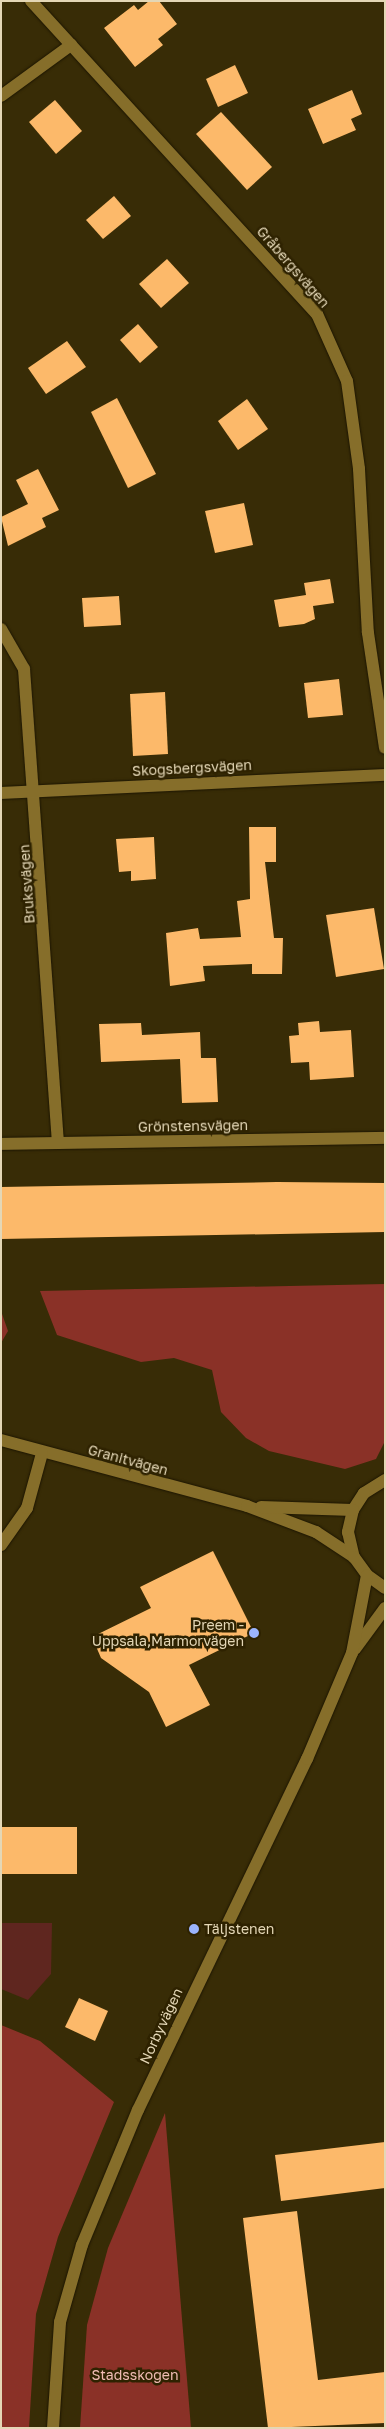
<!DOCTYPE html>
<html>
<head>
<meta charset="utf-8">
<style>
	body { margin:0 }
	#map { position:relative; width:386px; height:2429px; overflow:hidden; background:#382c06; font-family:"Golos Text",sans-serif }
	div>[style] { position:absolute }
	.green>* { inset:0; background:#5f261f }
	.forest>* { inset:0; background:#8a3127 }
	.building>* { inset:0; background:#fcb96a }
	.roads { filter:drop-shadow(0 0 1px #1c1502) drop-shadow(0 0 1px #1c1502) }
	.minor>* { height:12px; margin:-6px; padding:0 6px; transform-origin:6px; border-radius:6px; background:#866e2a }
	.dots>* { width:14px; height:14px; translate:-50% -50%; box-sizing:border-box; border:2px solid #2e2200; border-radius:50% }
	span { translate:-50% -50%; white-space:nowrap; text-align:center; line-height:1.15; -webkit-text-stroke:5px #2e2200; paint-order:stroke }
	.street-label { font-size:14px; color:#e4d7b6 }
	.poi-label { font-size:14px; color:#e4d7b6 }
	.right { translate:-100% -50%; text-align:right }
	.left { translate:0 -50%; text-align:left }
	.park-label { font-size:14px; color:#efbbb3 }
	.frame { position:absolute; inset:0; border:2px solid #e4d7b6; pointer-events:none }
</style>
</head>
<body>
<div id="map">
	<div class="green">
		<div style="clip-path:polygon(1px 1923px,52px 1923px,51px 1974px,28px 2000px,1px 1989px)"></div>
	</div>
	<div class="forest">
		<div style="clip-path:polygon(385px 1284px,385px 1441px,376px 1459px,345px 1469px,269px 1451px,246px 1438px,221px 1412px,212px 1370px,174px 1358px,141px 1362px,57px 1335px,40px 1291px)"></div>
		<div style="clip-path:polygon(1px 1311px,8px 1331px,1px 1343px)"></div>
		<div style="clip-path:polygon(1px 2025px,40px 2041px,114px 2102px,58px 2237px,36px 2314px,29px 2428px,1px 2428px)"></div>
		<div style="clip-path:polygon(165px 2113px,191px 2428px,80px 2428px,87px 2325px,108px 2248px)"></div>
	</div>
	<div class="building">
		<div style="clip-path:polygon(149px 1px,159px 1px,177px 24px,158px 39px,163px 45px,135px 67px,104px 28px,134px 5px,138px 10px)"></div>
		<div style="clip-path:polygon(235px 65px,248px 93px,218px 107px,206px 79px)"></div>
		<div style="clip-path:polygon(352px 90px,362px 114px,351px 119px,356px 130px,323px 144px,308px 109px)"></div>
		<div style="clip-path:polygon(55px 100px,82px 131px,56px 154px,29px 122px)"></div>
		<div style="clip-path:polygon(221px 112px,272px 167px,247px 190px,196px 134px)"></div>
		<div style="clip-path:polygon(114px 196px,131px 216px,103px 239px,86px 220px)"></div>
		<div style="clip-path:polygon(167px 259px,189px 283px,161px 308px,139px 284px)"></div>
		<div style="clip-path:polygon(138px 324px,158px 347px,140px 363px,120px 340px)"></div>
		<div style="clip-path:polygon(67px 341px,86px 367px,46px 394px,28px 368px)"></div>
		<div style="clip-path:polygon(117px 398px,156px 474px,128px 488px,91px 412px)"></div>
		<div style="clip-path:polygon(247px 399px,268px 429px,238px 450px,218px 421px)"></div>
		<div style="clip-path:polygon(38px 469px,59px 510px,42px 518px,46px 527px,8px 546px,1px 517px,28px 504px,16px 480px)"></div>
		<div style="clip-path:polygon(244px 503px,253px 545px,215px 553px,205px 511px)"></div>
		<div style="clip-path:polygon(330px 579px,334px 603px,313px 606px,315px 619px,304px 624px,279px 627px,274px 600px,306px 595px,304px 583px)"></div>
		<div style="clip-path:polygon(119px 596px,121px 625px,84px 627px,82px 598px)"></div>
		<div style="clip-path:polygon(339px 679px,343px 715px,308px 718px,304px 683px)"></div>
		<div style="clip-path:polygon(165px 692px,168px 754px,133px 756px,130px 694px)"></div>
		<div style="clip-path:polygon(249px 827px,276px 827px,276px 862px,265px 862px,274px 938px,283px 938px,282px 974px,252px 974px,252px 964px,203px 966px,205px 981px,170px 986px,166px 933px,198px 928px,200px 939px,241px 937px,237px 901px,250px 899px)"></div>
		<div style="clip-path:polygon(154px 837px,156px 879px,131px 881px,131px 871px,119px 872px,116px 839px)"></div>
		<div style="clip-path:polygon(374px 908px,384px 969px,336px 977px,326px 915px)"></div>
		<div style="clip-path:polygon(319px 1021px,320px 1032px,351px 1030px,354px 1077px,310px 1080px,309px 1062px,291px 1063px,289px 1036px,299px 1035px,298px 1023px)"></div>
		<div style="clip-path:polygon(141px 1023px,142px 1035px,200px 1032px,201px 1058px,216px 1058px,218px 1102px,182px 1103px,180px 1059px,101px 1062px,99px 1024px)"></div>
		<div style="clip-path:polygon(277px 1182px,385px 1183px,385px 1232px,1px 1239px,1px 1187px)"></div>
		<div style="clip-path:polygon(213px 1551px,254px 1633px,189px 1665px,210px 1705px,166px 1727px,149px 1692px,101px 1658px,92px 1637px,151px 1608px,140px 1587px)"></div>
		<div style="clip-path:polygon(1px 1827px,77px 1827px,77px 1874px,1px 1874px)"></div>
		<div style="clip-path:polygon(79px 1998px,108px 2011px,95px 2041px,65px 2027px)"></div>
		<div style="clip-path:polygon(385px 2142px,385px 2188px,281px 2201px,275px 2155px)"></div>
		<div style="clip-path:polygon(297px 2211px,318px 2380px,385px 2372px,385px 2423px,268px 2428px,243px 2218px)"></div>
	</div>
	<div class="roads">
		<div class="minor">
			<div style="left:31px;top:1px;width:424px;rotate:47.6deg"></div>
			<div style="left:317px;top:314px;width:73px;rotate:65.9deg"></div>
			<div style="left:347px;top:381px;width:89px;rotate:82.2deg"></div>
			<div style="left:359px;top:469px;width:164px;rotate:86.9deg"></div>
			<div style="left:368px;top:633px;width:116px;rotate:81.6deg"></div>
			<div style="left:1px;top:96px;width:87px;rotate:-36.1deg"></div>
			<div style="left:1px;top:629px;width:46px;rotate:60.1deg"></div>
			<div style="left:24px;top:669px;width:475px;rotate:85.9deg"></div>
			<div style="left:1px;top:793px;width:384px;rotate:-2.7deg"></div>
			<div style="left:1px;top:1144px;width:384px;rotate:-0.9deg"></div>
			<div style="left:1px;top:1440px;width:255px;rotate:15deg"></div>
			<div style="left:247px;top:1506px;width:74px;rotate:20.6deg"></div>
			<div style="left:316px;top:1532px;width:45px;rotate:33.3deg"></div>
			<div style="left:385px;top:1480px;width:25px;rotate:148deg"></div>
			<div style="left:364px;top:1493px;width:20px;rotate:123deg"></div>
			<div style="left:353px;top:1510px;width:23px;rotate:103deg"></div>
			<div style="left:348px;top:1532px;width:26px;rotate:77deg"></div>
			<div style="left:354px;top:1557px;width:22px;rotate:54deg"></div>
			<div style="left:367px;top:1575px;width:22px;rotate:36deg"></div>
			<div style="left:261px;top:1507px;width:92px;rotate:1.9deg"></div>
			<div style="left:1px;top:1545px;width:45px;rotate:-54.9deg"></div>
			<div style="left:27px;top:1508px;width:57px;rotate:-74.7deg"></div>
			<div style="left:355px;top:1649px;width:51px;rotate:-53.8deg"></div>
			<div style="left:53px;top:2428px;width:106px;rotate:-86.2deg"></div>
			<div style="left:60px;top:2322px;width:80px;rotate:-74.1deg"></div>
			<div style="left:82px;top:2245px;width:146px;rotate:-67.5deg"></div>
			<div style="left:138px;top:2110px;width:390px;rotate:-64.3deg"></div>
			<div style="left:307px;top:1759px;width:115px;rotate:-67deg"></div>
			<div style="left:352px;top:1653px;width:79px;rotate:-79.1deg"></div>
		</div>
	</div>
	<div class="dots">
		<div style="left:254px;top:1633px;background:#9bb4fd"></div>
		<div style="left:194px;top:1929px;background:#9bb4fd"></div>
	</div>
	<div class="street-label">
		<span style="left:293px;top:267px;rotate:49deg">Gråbergsvägen</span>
		<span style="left:192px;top:768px;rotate:-3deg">Skogsbergsvägen</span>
		<span style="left:27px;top:884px;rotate:-94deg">Bruksvägen</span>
		<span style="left:193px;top:1126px;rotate:-1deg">Grönstensvägen</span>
		<span style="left:128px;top:1460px;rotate:15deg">Granitvägen</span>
		<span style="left:161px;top:2026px;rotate:-65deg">Norbyvägen</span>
	</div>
	<div class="poi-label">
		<span class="right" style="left:244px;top:1633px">Preem -<br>Uppsala,Marmorvägen</span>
		<span class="left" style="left:204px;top:1929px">Täljstenen</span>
	</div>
	<div class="park-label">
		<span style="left:135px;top:2375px">Stadsskogen</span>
	</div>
	<div class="frame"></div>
</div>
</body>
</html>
